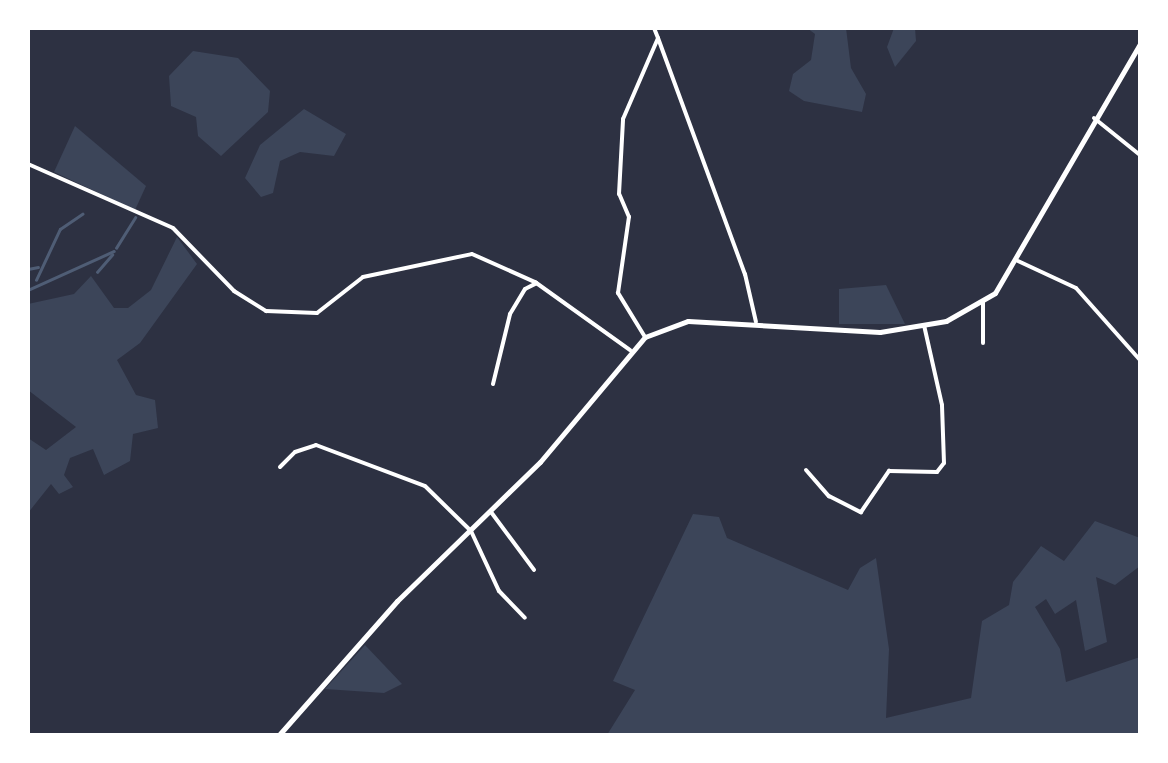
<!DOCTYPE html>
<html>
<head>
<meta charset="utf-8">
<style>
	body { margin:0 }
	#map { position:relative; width:1168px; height:763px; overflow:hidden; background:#2d3142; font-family:"Roboto Condensed",sans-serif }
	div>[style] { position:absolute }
	.green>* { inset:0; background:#3c4559 }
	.stream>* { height:2.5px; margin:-1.25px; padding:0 1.25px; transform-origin:1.25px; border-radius:1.25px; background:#4f5d75 }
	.minor>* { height:4px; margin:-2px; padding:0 2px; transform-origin:2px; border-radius:2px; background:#fff }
	.secondary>* { height:5px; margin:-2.5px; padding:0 2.5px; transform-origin:2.5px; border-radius:2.5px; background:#fff }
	span { translate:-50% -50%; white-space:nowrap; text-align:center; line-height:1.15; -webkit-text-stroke:10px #fff; paint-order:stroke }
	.frame { position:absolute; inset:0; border:30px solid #fff; pointer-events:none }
</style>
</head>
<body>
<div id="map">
	<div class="green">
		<div style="clip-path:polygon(807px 28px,846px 28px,851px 68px,866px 94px,862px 112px,804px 101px,789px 91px,793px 74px,811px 60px,815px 34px)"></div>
		<div style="clip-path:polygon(894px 28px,915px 28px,916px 41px,895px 67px,887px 47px)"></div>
		<div style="clip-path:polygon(193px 51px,238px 58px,270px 91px,268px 112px,221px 156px,198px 136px,196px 117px,171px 106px,169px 76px)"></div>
		<div style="clip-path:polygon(304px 109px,346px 134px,334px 156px,300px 152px,280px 161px,273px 193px,261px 197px,245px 178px,260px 145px)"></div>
		<div style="clip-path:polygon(75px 126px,146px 186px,135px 210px,54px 172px)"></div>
		<div style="clip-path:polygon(177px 237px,197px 264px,140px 343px,117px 360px,136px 395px,155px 400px,158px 428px,133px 434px,130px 461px,104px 475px,93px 449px,70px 458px,64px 475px,73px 487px,59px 494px,51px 484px,28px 513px,28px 438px,46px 450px,76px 427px,28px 390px,28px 304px,74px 294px,91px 276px,114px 308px,128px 308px,151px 290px)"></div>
		<div style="clip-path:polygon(886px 285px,905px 324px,839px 324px,839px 289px)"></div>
		<div style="clip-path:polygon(693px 514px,719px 517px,727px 538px,848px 590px,860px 568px,876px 558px,889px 649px,886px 718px,971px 698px,982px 621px,1009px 605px,1013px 582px,1041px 546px,1064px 561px,1095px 521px,1140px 538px,1140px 566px,1115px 585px,1096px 577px,1107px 642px,1085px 651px,1076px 600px,1055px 614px,1046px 599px,1035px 607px,1060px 649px,1066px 682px,1140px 657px,1140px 735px,607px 735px,635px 690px,613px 681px)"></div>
		<div style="clip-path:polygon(365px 645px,402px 684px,384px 693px,325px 689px)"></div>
	</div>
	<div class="stream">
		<div style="left:116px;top:248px;width:36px;rotate:-58deg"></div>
		<div style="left:28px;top:269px;width:10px;rotate:-11deg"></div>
		<div style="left:97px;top:272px;width:23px;rotate:-49deg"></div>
		<div style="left:36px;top:280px;width:56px;rotate:-64.8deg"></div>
		<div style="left:60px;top:229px;width:27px;rotate:-34deg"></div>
		<div style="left:28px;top:290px;width:94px;rotate:-24.4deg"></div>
	</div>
	<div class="minor">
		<div style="left:654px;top:28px;width:11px;rotate:68deg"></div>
		<div style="left:1094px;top:118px;width:59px;rotate:38.8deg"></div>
		<div style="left:28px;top:164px;width:158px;rotate:23.8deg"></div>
		<div style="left:173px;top:228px;width:88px;rotate:45.9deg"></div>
		<div style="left:234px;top:291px;width:38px;rotate:32deg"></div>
		<div style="left:266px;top:311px;width:51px;rotate:2.2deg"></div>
		<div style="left:317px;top:313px;width:58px;rotate:-38deg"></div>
		<div style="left:363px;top:277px;width:111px;rotate:-11.9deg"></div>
		<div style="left:472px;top:254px;width:69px;rotate:24deg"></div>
		<div style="left:535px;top:282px;width:117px;rotate:35.6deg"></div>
		<div style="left:1018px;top:261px;width:64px;rotate:25deg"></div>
		<div style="left:1076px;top:288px;width:96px;rotate:48.4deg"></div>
		<div style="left:645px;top:337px;width:52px;rotate:-121.5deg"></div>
		<div style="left:618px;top:293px;width:77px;rotate:-81.8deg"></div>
		<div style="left:629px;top:217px;width:25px;rotate:-113deg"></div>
		<div style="left:619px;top:194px;width:75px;rotate:-86.9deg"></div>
		<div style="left:623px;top:119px;width:88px;rotate:-66.6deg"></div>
		<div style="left:658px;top:38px;width:252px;rotate:69.8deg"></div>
		<div style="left:745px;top:274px;width:49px;rotate:77.1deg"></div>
		<div style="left:983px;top:343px;width:42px;rotate:-90deg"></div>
		<div style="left:493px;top:384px;width:72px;rotate:-76.3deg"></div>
		<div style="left:510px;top:314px;width:29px;rotate:-59deg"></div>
		<div style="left:525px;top:289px;width:13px;rotate:-27deg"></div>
		<div style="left:280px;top:467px;width:21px;rotate:-45deg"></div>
		<div style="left:295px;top:452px;width:22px;rotate:-18deg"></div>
		<div style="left:316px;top:445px;width:116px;rotate:20.6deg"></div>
		<div style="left:425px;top:486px;width:64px;rotate:44.4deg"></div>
		<div style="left:471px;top:531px;width:66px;rotate:65deg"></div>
		<div style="left:499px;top:591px;width:37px;rotate:46deg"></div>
		<div style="left:806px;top:470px;width:35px;rotate:49deg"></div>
		<div style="left:829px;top:496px;width:36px;rotate:27deg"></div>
		<div style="left:861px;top:512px;width:50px;rotate:-55.7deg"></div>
		<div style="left:889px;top:471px;width:48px;rotate:1.2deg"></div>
		<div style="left:937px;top:472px;width:11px;rotate:-52deg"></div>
		<div style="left:944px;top:463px;width:58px;rotate:-92deg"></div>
		<div style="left:942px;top:405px;width:82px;rotate:-102.7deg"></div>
		<div style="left:491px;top:512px;width:72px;rotate:53.4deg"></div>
	</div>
	<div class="secondary">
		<div style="left:278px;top:736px;width:180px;rotate:-48.6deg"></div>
		<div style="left:397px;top:601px;width:199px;rotate:-44.2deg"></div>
		<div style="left:540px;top:462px;width:163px;rotate:-50deg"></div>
		<div style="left:645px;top:337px;width:46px;rotate:-20.4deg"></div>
		<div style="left:688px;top:321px;width:192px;rotate:3.3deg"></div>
		<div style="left:880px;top:332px;width:67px;rotate:-9.5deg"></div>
		<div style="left:946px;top:321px;width:56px;rotate:-29.7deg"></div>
		<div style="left:995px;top:293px;width:288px;rotate:-59.8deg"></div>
	</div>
	<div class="frame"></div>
</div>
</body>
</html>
